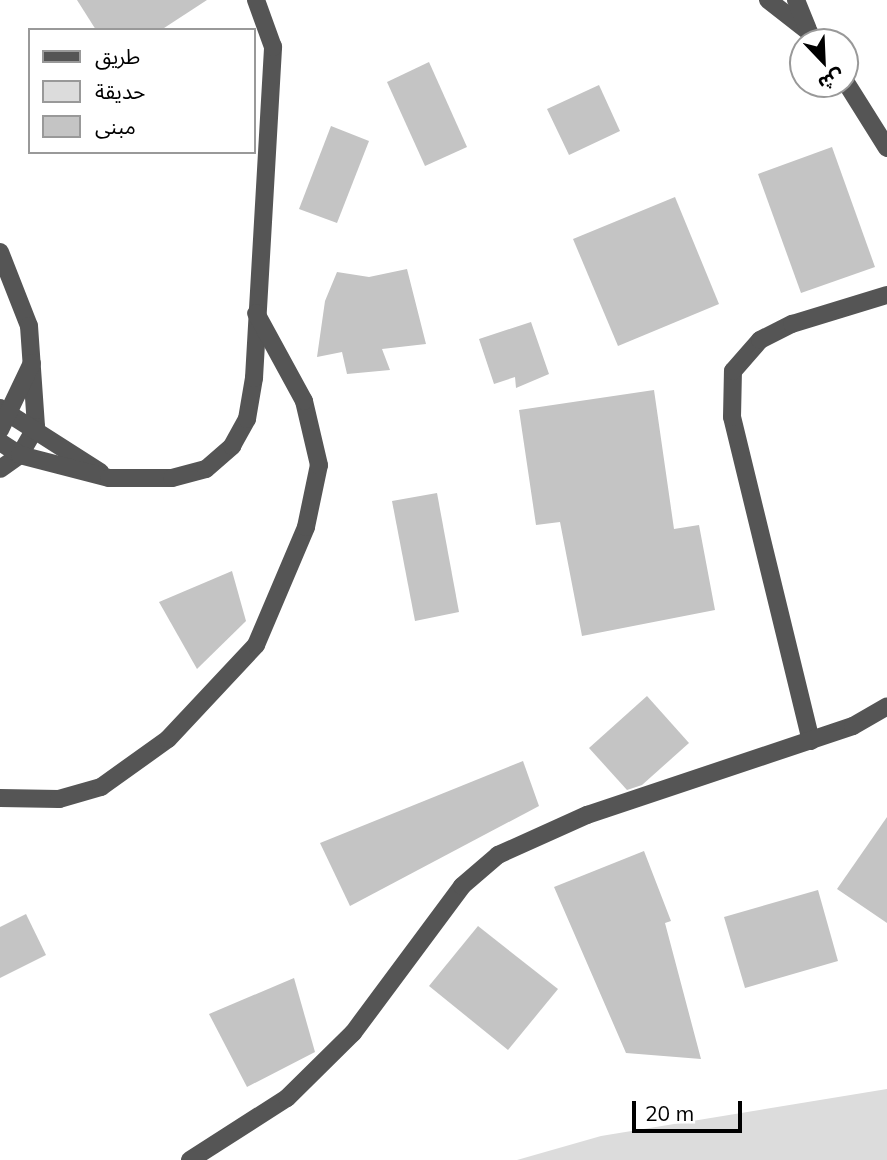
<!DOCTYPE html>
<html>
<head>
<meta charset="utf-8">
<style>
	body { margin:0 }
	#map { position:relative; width:887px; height:1160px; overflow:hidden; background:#fff; font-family:Mulish,"Noto Sans Arabic",sans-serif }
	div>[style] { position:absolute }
	.green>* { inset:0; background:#dcdcdc }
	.building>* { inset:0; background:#c4c4c4 }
	.minor>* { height:18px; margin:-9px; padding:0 9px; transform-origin:9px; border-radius:9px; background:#555 }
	span { translate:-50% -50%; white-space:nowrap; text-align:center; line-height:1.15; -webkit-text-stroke:6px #fff; paint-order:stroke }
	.legend { position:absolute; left:28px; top:28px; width:228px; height:126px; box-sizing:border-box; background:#fff; border:2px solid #999; margin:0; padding:9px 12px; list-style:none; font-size:21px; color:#000 }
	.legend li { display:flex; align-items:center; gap:14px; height:35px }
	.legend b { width:35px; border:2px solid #999 }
	.north { position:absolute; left:789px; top:28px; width:70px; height:70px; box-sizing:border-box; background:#fff; border:2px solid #999; border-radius:50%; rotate:157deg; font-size:19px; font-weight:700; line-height:28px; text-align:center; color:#000 }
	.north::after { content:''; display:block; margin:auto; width:24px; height:32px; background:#000; clip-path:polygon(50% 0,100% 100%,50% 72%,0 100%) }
	.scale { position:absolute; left:632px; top:1101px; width:110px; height:32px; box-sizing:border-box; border:4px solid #000; border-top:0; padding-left:9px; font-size:21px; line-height:24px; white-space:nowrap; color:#000; -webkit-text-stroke:5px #fff; paint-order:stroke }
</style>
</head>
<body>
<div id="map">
	<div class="green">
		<div style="clip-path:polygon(887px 1089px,887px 1160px,517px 1160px,601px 1136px)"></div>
	</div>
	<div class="building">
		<div style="clip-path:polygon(77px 0,207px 0,161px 30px,96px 30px)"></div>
		<div style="clip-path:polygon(429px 62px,467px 147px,425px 166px,387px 82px)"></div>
		<div style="clip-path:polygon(599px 85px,620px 131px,569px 155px,547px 109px)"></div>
		<div style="clip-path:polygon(331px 126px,369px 141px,337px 223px,299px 209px)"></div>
		<div style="clip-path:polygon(832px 147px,875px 267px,801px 293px,758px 174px)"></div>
		<div style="clip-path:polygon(675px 197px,719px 304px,618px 346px,573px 239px)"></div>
		<div style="clip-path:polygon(407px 269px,426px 344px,382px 349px,390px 370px,347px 374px,342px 352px,317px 357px,325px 301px,337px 272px,369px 277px)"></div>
		<div style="clip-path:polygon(531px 322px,549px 374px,516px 388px,515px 377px,494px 384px,479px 339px)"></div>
		<div style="clip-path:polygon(654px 390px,674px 529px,699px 525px,715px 610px,582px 636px,560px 522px,536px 525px,519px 410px)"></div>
		<div style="clip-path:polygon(437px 493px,459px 612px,415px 621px,392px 501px)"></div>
		<div style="clip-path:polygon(232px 571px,246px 621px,197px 669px,159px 602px)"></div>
		<div style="clip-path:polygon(647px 696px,689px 743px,642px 785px,627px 790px,589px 748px)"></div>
		<div style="clip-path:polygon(523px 761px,539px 806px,350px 906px,320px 843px)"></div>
		<div style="clip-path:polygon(887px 817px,887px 923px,837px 889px)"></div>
		<div style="clip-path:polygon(644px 851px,671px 921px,665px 923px,701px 1059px,626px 1053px,554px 887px)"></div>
		<div style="clip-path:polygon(818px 890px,838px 961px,745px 988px,724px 917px)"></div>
		<div style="clip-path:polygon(26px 914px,46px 955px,0 978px,0 927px)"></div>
		<div style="clip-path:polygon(478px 926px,558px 989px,508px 1050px,429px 986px)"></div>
		<div style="clip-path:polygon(294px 978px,315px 1052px,247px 1087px,209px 1014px)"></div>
	</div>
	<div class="minor">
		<div style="left:768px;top:0;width:52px;rotate:38deg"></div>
		<div style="left:796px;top:0;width:31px;rotate:68deg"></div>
		<div style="left:845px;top:81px;width:79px;rotate:57.9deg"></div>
		<div style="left:0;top:252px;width:79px;rotate:68.6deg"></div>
		<div style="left:29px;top:326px;width:101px;rotate:86deg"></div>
		<div style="left:36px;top:427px;width:32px;rotate:120deg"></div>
		<div style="left:20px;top:455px;width:24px;rotate:145deg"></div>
		<div style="left:0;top:408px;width:119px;rotate:32.6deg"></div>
		<div style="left:0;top:430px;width:74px;rotate:-64.5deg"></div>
		<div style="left:0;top:442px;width:24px;rotate:33deg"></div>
		<div style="left:20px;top:455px;width:92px;rotate:14.5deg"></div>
		<div style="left:109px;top:478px;width:63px"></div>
		<div style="left:172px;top:478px;width:35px;rotate:-15deg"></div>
		<div style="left:206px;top:469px;width:35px;rotate:-41deg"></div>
		<div style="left:232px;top:446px;width:31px;rotate:-61deg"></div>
		<div style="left:247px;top:419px;width:42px;rotate:-80.3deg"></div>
		<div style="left:254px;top:378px;width:332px;rotate:-86.7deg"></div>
		<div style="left:273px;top:47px;width:50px;rotate:-109.9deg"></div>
		<div style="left:811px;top:741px;width:333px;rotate:-103.7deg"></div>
		<div style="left:732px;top:417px;width:46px;rotate:-88.8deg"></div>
		<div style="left:733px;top:371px;width:41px;rotate:-48.9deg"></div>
		<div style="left:760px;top:340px;width:36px;rotate:-27deg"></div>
		<div style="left:792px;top:324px;width:99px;rotate:-17deg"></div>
		<div style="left:0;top:798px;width:59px;rotate:1deg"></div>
		<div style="left:59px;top:799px;width:44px;rotate:-15.9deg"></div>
		<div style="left:101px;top:787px;width:82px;rotate:-35.6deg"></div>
		<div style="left:168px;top:739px;width:129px;rotate:-46.9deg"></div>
		<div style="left:256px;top:645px;width:128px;rotate:-67deg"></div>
		<div style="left:306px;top:527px;width:63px;rotate:-78.2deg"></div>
		<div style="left:319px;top:465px;width:66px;rotate:-103.2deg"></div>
		<div style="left:304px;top:401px;width:100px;rotate:-118.6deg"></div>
		<div style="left:190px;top:1160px;width:115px;rotate:-32.6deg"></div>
		<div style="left:287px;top:1098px;width:93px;rotate:-44.6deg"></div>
		<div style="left:353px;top:1033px;width:183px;rotate:-53.4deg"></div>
		<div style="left:462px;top:886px;width:48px;rotate:-40.7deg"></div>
		<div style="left:498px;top:855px;width:98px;rotate:-24.2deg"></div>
		<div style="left:587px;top:815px;width:280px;rotate:-18.5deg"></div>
		<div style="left:853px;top:726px;width:39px;rotate:-30deg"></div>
	</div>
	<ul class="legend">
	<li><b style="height:9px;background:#555"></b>طريق</li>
	<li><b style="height:19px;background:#dcdcdc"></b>حديقة</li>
	<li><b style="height:19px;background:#c4c4c4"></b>مبنى</li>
	</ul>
	<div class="north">ش</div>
	<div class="scale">20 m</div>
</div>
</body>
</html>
